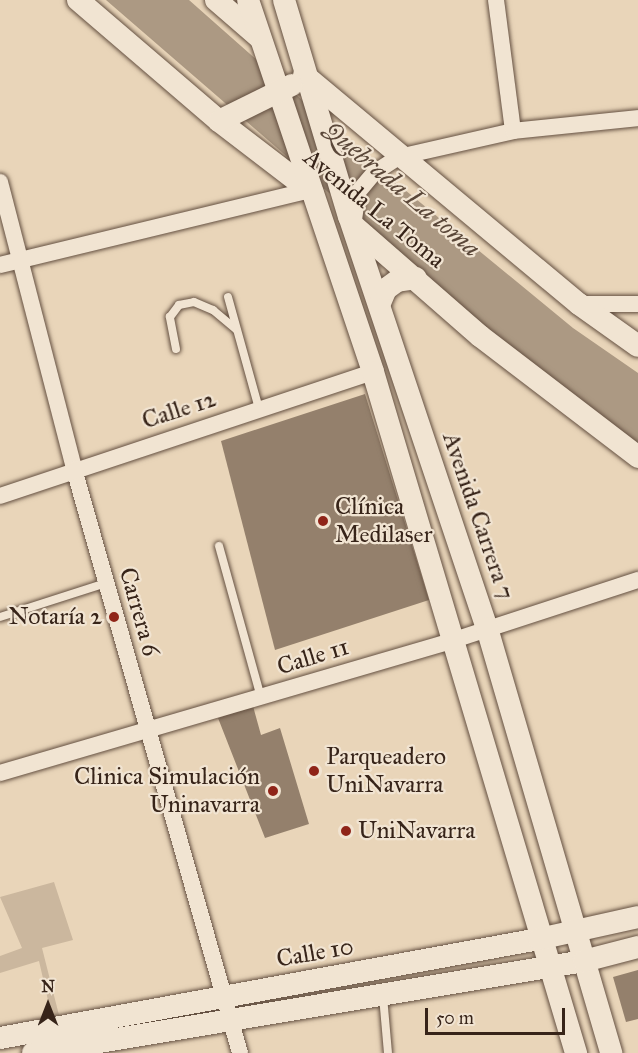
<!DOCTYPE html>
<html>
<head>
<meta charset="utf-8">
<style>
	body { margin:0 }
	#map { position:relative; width:638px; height:1053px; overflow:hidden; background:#e9d5b9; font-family:"IM FELL Great Primer",serif }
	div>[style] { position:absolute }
	.green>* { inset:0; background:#cbb79e }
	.water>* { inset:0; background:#ac9983 }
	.building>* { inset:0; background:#94806c }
	.roads { filter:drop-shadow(0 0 2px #645041) drop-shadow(0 0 2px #645041) }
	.service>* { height:8px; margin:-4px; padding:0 4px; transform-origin:4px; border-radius:4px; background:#f1e4d2 }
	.minor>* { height:16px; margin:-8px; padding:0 8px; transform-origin:8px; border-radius:8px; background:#f1e4d2 }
	.secondary>* { height:22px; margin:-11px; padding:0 11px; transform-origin:11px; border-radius:11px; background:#f1e4d2 }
	.dots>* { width:16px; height:16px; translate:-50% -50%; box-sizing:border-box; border:3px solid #f1e4d2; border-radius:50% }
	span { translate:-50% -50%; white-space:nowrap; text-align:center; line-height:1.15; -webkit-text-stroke:4.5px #f1e4d2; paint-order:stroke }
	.street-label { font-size:24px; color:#372419 }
	.poi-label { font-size:24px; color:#372419 }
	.left { translate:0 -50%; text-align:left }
	.right { translate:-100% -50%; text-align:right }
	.water-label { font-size:26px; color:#5a4739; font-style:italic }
	.north { position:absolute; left:18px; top:975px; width:60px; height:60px; -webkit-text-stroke:4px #f1e4d2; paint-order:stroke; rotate:0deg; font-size:16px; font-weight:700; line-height:24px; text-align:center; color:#372419 }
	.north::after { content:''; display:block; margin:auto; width:21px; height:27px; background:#372419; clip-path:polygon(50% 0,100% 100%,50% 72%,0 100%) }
	.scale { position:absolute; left:425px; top:1008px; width:140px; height:27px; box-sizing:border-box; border:3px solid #372419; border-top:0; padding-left:8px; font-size:18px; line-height:21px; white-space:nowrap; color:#372419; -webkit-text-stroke:4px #f1e4d2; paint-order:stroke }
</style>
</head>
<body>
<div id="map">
	<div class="green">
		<div style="clip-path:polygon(54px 882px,73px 940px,42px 948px,61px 1023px,53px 1022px,39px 961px,0 973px,0 956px,22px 948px,0 897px)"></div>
	</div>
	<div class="water">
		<div style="clip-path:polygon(106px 0,189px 0,388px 176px,573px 328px,638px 373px,638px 447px,476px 320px)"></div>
	</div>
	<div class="building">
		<div style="clip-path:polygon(365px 394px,429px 600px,275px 650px,221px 441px)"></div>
		<div style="clip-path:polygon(253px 706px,261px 735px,280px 728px,309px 824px,265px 838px,218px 718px)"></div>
		<div style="clip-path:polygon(638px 970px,638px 1019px,626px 1022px,613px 977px)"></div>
	</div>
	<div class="roads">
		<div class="service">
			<div style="left:228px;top:297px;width:116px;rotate:74.5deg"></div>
			<div style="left:176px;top:349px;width:33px;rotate:-101deg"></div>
			<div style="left:170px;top:317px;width:15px;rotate:-53deg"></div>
			<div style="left:179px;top:305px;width:15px;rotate:-11deg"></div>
			<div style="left:194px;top:302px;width:21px;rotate:23deg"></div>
			<div style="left:213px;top:310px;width:30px;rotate:40deg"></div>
			<div style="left:219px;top:546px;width:157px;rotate:74.5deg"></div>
			<div style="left:0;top:617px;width:111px;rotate:-17.8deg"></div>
			<div style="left:383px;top:996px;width:57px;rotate:85deg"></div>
		</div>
		<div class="minor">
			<div style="left:496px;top:0;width:132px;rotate:82.6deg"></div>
			<div style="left:0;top:182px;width:296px;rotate:75.5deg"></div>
			<div style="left:74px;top:469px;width:607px;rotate:74.13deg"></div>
			<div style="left:354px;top:220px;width:28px;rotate:-82deg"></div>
			<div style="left:358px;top:192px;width:25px;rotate:-50deg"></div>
			<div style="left:374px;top:173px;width:30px;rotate:-33deg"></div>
			<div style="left:399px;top:157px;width:117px;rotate:-12.8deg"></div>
			<div style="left:513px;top:131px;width:126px;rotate:-5.9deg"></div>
			<div style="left:0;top:265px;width:319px;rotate:-13.6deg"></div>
			<div style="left:579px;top:304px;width:59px"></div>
			<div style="left:0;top:496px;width:393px;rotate:-18.4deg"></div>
			<div style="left:0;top:773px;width:470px;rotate:-16.3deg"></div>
			<div style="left:451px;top:641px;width:197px;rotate:-18.1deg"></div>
		</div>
		<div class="secondary">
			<div style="left:78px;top:0;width:186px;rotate:40.6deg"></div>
			<div style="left:219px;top:121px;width:118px;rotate:37.5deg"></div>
			<div style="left:216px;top:0;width:58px;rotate:40.8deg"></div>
			<div style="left:248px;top:0;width:392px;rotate:71.4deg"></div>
			<div style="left:373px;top:372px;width:711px;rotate:73.4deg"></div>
			<div style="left:284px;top:0;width:226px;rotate:73.3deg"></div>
			<div style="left:349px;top:216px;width:434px;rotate:71.5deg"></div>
			<div style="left:487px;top:628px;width:443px;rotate:73.7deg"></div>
			<div style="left:304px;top:75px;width:358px;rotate:39.8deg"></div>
			<div style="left:579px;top:304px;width:72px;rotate:35.4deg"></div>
			<div style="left:219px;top:121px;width:81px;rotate:-26.3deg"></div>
			<div style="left:355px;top:227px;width:166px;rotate:41.1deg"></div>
			<div style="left:480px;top:336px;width:199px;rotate:37.4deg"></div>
			<div style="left:380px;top:303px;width:15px;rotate:-67deg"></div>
			<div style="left:386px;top:289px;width:14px;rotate:-36deg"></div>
			<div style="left:397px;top:281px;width:19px;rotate:-9deg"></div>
			<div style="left:0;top:1038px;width:548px;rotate:-10.41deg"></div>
			<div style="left:539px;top:939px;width:101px;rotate:-12.5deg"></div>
			<div style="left:33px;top:1053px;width:559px;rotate:-9.48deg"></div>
			<div style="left:584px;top:961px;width:56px;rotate:-14.5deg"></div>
		</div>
	</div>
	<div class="dots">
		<div style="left:323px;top:521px;background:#8f2418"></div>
		<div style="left:114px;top:617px;background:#8f2418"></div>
		<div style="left:314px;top:771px;background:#8f2418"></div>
		<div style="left:273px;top:791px;background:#8f2418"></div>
		<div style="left:346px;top:831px;background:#8f2418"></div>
	</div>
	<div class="street-label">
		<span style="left:374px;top:209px;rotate:39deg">Avenida La Toma</span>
		<span style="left:179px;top:410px;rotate:-18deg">Calle 12</span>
		<span style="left:478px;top:516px;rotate:71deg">Avenida Carrera 7</span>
		<span style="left:139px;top:612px;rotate:74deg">Carrera 6</span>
		<span style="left:313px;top:657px;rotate:-17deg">Calle 11</span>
		<span style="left:315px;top:953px;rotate:-10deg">Calle 10</span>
	</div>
	<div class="poi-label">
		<span class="left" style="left:335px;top:521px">Clínica<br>Medilaser</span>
		<span class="right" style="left:102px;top:617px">Notaría 2</span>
		<span class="left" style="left:326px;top:771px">Parqueadero<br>UniNavarra</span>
		<span class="right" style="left:260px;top:791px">Clinica Simulación<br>Uninavarra</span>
		<span class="left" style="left:358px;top:831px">UniNavarra</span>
	</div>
	<div class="water-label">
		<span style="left:402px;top:189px;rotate:40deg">Quebrada La toma</span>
	</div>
	<div class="north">N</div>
	<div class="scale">50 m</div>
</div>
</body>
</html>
